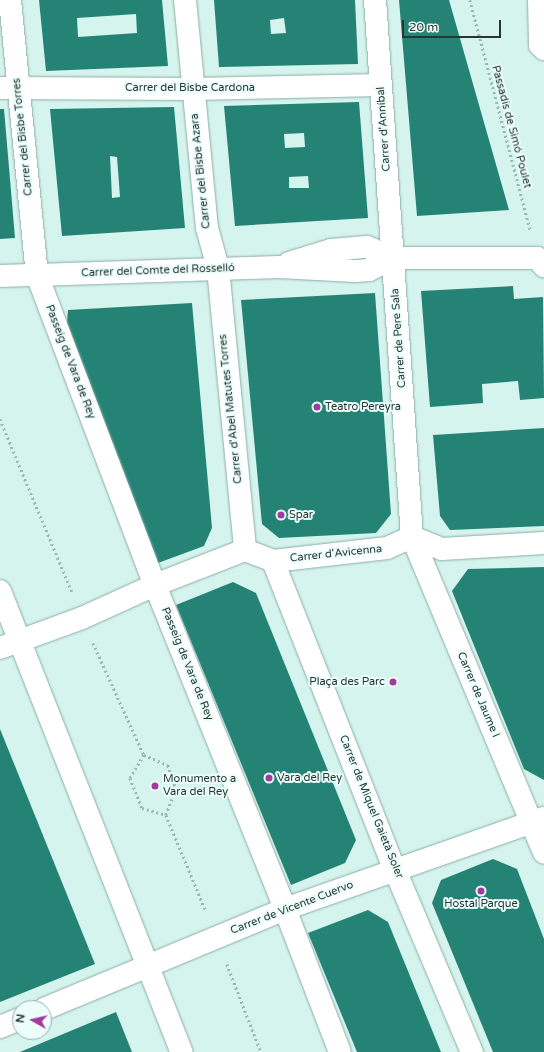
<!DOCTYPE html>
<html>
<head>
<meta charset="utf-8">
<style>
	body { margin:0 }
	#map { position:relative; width:544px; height:1052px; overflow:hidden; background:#d4f4ed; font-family:"Varela Round",sans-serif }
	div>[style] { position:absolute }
	.building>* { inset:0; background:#258375 }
	.path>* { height:2.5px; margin-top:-1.25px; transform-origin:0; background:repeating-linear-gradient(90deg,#9db7b1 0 2px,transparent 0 5px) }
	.roads { filter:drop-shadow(0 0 1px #8eaca6) drop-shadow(0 0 1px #8eaca6) }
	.pedestrian>* { height:22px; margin:-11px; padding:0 11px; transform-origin:11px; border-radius:11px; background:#fff }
	.minor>* { height:22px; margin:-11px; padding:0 11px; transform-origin:11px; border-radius:11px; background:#fff }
	.tertiary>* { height:22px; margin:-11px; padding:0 11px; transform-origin:11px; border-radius:11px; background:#fff }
	.dots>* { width:11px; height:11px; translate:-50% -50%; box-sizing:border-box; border:2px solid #ebfefa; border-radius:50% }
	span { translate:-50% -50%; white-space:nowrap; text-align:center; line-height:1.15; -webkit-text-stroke:4px #ebfefa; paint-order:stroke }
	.street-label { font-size:11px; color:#283532 }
	.poi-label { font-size:11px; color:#283532 }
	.left { translate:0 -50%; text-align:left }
	.right { translate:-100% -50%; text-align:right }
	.north { position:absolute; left:12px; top:1000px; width:40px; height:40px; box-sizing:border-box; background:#ebfefa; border:1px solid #9daeaa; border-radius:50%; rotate:278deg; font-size:11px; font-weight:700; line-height:16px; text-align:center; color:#283532 }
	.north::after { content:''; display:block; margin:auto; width:14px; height:18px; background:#a2399c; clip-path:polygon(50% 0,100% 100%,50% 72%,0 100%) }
	.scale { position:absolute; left:402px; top:20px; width:99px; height:18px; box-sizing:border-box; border:2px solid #283532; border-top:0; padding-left:5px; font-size:12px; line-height:14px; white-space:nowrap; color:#283532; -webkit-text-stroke:3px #ebfefa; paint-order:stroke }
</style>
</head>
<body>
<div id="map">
	<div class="building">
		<div style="clip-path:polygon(evenodd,39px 0,162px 0,168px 66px,46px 71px,39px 0,136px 14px,137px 33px,78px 37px,77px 18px,136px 14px)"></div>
		<div style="clip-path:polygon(evenodd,214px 0,355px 0,358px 64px,219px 67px,214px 0,284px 18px,286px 33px,271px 34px,270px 20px,284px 18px)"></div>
		<div style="clip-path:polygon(399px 0,449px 0,509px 210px,417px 216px)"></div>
		<div style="clip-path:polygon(evenodd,359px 102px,368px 218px,235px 226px,224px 106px,359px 102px,304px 133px,305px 147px,285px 148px,284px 134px,304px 133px,359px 102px,308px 176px,309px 188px,289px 188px,289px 177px,308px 176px)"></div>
		<div style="clip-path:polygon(evenodd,174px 107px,185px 228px,62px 236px,50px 109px,174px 107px,110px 156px,117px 157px,120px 197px,112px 198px,110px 156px)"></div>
		<div style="clip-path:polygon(0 109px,4px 109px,15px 238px,0 239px)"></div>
		<div style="clip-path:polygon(513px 286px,514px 299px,543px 297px,544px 398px,520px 400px,518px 381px,482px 384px,483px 403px,430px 407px,421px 291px)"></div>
		<div style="clip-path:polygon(375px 293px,391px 514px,376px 533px,279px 538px,262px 524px,241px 300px)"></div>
		<div style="clip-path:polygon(192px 303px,212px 528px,204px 546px,158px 563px,66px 334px,68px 310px)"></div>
		<div style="clip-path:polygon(544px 428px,544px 526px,450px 530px,440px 516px,433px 435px)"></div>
		<div style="clip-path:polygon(544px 567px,544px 780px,524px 769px,452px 591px,468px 569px)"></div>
		<div style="clip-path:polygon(233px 582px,256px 593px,356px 840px,345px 863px,291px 885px,176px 605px)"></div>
		<div style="clip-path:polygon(0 729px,95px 964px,0 1002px)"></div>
		<div style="clip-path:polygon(493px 859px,517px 869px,544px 939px,544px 1052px,493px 1052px,432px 903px,441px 880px)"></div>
		<div style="clip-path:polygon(368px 910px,388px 922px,441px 1052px,357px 1052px,308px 933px)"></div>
		<div style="clip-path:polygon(116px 1012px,132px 1052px,20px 1052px)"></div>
	</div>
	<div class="path">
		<div style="left:470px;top:0;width:237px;rotate:75.3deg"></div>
		<div style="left:0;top:419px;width:187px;rotate:67.4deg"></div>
		<div style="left:93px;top:643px;width:123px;rotate:65.5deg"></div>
		<div style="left:144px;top:755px;width:26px;rotate:23deg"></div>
		<div style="left:168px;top:765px;width:26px;rotate:72deg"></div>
		<div style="left:176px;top:790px;width:27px;rotate:112deg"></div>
		<div style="left:166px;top:815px;width:104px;rotate:67.4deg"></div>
		<div style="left:144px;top:755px;width:27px;rotate:121deg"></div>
		<div style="left:130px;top:778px;width:32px;rotate:68deg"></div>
		<div style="left:142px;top:808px;width:25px;rotate:16deg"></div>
		<div style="left:227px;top:964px;width:94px;rotate:68.9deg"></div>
	</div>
	<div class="roads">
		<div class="pedestrian">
			<div style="left:10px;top:0;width:276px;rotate:84.4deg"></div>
			<div style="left:37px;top:275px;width:332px;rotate:69.2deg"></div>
			<div style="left:155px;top:585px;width:349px;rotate:68.1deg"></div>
			<div style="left:285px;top:909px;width:153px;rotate:69deg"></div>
			<div style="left:185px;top:0;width:229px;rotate:84.5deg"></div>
			<div style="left:207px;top:228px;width:41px;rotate:74.6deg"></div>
			<div style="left:0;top:88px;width:193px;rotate:0.3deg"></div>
			<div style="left:193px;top:89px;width:188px;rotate:-1.2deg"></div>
			<div style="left:394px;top:258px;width:143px"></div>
			<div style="left:537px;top:258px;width:11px;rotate:49deg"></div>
			<div style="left:412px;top:537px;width:342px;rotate:67.3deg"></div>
			<div style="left:273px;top:561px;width:332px;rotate:68.5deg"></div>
			<div style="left:395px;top:870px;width:198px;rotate:67.1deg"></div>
			<div style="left:0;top:591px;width:496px;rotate:68.5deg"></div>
			<div style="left:0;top:648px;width:87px;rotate:-20.1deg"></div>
			<div style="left:82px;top:618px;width:80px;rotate:-24.3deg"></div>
			<div style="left:155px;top:585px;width:97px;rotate:-21.3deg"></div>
			<div style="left:150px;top:965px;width:146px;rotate:-22.5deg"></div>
			<div style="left:285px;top:909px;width:275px;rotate:-19.4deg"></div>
		</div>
		<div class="minor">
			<div style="left:375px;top:0;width:538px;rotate:86.06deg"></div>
			<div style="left:539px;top:0;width:45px;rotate:88.7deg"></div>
			<div style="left:540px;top:45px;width:6px;rotate:45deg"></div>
			<div style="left:289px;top:263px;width:44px;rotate:-17.2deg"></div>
			<div style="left:331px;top:250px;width:36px;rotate:-5deg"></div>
			<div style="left:367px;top:247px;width:29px;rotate:22deg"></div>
			<div style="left:218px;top:268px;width:283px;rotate:84.5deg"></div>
			<div style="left:245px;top:550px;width:30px;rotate:21deg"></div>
			<div style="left:273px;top:561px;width:115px;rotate:-6.5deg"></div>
			<div style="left:387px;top:548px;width:27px;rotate:-24deg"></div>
			<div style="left:412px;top:537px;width:32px;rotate:22deg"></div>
			<div style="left:442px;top:549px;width:102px;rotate:-3.4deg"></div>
			<div style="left:37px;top:275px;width:242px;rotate:-1.9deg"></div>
			<div style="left:279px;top:267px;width:76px;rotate:3deg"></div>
			<div style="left:355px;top:271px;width:14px;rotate:-4deg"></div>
			<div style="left:369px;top:270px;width:28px;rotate:-26deg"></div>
			<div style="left:44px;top:1009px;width:115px;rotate:-22.5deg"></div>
			<div style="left:0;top:1027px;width:22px;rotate:-22deg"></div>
		</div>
		<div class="tertiary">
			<div style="left:0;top:276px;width:37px;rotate:-2deg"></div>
		</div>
	</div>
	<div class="dots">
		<div style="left:317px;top:407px;background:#a2399c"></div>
		<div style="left:281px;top:515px;background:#a2399c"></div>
		<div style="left:393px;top:682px;background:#a2399c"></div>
		<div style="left:269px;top:778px;background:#a2399c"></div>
		<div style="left:155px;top:786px;background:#a2399c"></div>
		<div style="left:481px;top:891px;background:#a2399c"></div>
	</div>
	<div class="street-label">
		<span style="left:190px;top:88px">Carrer del Bisbe Cardona</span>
		<span style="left:511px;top:127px;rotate:75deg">Passadís de Simó Poulet</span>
		<span style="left:384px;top:129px;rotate:-94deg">Carrer d'Anníbal</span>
		<span style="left:23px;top:137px;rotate:-96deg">Carrer del Bisbe Torres</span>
		<span style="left:201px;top:171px;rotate:-96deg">Carrer del Bisbe Azara</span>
		<span style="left:158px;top:271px;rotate:-2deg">Carrer del Comte del Rosselló</span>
		<span style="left:399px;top:338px;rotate:-94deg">Carrer de Pere Sala</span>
		<span style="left:70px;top:362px;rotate:69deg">Passeig de Vara de Rey</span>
		<span style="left:231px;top:409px;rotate:-96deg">Carrer d'Abel Matutes Torres</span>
		<span style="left:336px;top:554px;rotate:-6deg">Carrer d'Avicenna</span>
		<span style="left:187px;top:664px;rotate:68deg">Passeig de Vara de Rey</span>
		<span style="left:478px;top:695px;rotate:67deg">Carrer de Jaume I</span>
		<span style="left:371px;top:807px;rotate:68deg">Carrer de Miquel Gaietà Soler</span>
		<span style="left:292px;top:908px;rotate:-21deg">Carrer de Vicente Cuervo</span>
	</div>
	<div class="poi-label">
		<span class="left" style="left:325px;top:407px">Teatro Pereyra</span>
		<span class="left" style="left:289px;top:515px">Spar</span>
		<span class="right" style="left:385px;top:682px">Plaça des Parc</span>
		<span class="left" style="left:277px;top:778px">Vara del Rey</span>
		<span class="left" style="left:163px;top:786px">Monumento a<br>Vara del Rey</span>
		<span style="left:481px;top:904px">Hostal Parque</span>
	</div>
	<div class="north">N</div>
	<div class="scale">20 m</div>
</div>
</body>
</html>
